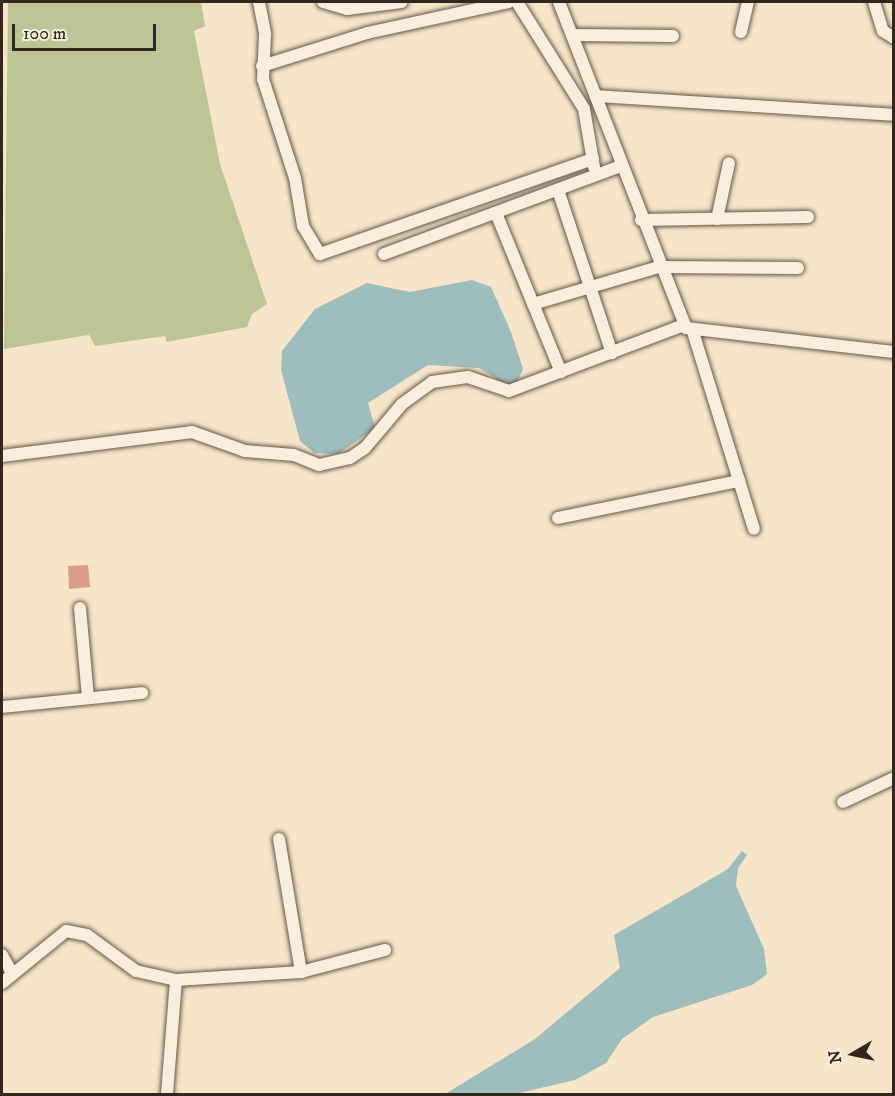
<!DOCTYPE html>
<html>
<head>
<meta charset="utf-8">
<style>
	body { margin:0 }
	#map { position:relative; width:895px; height:1096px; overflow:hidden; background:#f6e5c8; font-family:"IM FELL DW Pica",serif }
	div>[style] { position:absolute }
	.green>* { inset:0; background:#bcc596 }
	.water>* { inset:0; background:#9ebdbd }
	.building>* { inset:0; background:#db9c89 }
	.roads { filter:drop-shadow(0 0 2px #625649) drop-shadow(0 0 2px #625649) }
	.minor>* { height:12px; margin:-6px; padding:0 6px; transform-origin:6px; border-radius:6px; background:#f9eedb }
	span { translate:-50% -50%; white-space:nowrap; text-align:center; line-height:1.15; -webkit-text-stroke:4.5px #f9eedb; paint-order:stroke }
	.frame { position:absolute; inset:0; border:3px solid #31271f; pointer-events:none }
	.north { position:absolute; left:823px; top:1024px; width:60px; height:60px; -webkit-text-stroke:4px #f9eedb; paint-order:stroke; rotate:261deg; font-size:16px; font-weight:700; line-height:24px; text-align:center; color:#31271f }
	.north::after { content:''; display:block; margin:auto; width:21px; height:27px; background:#31271f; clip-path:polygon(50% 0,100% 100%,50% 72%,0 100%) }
	.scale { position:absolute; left:12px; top:24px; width:144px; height:27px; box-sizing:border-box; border:3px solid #31271f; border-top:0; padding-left:8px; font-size:18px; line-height:21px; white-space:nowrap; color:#31271f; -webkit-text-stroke:4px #f9eedb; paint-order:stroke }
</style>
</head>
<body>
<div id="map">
	<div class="green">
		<div style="clip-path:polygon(8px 2px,201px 2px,205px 26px,194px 31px,220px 164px,267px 304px,252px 314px,247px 327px,167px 342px,165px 336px,95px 346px,89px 335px,4px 349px)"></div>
	</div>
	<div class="water">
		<div style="clip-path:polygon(472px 280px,491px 287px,511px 332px,523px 369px,516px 385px,510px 387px,479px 368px,428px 365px,368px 403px,375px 428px,338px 454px,314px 453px,300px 441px,281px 370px,282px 351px,315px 309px,367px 283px,410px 292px)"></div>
		<div style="clip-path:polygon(742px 851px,747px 855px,738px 868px,736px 886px,764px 949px,767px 974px,752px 985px,653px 1017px,622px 1039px,606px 1063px,575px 1080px,515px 1094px,445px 1094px,535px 1039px,620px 968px,614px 935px,728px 869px)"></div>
	</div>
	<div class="building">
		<div style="clip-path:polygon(88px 565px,90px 587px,69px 589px,68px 566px)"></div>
	</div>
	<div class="roads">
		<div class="minor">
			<div style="left:259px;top:2px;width:33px;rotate:79deg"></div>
			<div style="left:265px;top:34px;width:45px;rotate:92.5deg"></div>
			<div style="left:263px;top:79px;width:104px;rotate:72.1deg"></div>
			<div style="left:295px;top:178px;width:49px;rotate:80.5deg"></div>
			<div style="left:303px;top:226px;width:33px;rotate:59deg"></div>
			<div style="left:320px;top:254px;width:289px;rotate:-19.2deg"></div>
			<div style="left:323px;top:2px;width:25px;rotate:16deg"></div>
			<div style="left:347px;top:9px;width:55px;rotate:-7.3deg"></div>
			<div style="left:517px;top:2px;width:126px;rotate:57.9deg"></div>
			<div style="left:584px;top:109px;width:59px;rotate:80.2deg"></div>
			<div style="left:559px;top:2px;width:350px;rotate:68.7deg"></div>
			<div style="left:686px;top:328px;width:209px;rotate:6.6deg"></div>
			<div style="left:874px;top:2px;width:30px;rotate:73deg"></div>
			<div style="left:883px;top:31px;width:13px;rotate:32deg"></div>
			<div style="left:741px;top:32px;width:31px;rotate:-77deg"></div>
			<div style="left:572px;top:35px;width:101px;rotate:0.6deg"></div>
			<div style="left:262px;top:66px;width:110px;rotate:-17.4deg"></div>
			<div style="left:367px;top:33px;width:145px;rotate:-12.3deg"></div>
			<div style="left:596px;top:96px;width:299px;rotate:3.6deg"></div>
			<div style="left:558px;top:190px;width:172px;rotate:71.7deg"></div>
			<div style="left:496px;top:213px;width:172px;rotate:67.8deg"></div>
			<div style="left:717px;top:219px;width:57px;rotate:-77.9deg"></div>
			<div style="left:641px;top:220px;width:167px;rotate:-1deg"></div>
			<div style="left:384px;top:254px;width:253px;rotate:-20.4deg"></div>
			<div style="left:533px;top:304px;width:131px;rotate:-16.4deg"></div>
			<div style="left:659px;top:267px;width:139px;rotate:0.4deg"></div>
			<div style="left:693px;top:332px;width:206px;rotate:72.8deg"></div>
			<div style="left:2px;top:456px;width:192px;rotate:-7.2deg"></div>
			<div style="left:192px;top:432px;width:56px;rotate:19.7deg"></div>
			<div style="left:245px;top:451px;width:49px;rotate:4.7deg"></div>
			<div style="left:294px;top:455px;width:27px;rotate:22deg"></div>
			<div style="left:319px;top:465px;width:32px;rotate:-13deg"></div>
			<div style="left:350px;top:458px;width:18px;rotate:-34deg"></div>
			<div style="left:365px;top:448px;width:57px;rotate:-49.9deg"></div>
			<div style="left:402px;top:404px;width:37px;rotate:-36deg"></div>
			<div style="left:432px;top:382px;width:36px;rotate:-8deg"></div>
			<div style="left:468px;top:377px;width:43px;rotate:18.9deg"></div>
			<div style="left:509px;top:391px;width:187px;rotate:-20.7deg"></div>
			<div style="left:558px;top:518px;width:185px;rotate:-11.6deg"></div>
			<div style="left:80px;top:608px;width:90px;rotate:84.9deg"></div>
			<div style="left:2px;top:707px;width:141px;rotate:-5.7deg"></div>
			<div style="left:843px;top:802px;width:56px;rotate:-25.2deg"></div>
			<div style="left:279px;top:839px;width:135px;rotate:80.6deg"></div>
			<div style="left:2px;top:955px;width:21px;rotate:61deg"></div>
			<div style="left:2px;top:983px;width:82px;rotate:-39.1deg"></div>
			<div style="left:66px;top:931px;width:21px;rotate:11deg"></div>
			<div style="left:87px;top:935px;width:61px;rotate:36.3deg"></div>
			<div style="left:136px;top:971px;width:41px;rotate:12.7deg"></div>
			<div style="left:176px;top:980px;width:125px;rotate:-3.7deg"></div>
			<div style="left:301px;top:972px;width:87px;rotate:-14.7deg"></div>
			<div style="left:167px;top:1094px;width:114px;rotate:-85.5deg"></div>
		</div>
	</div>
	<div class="frame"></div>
	<div class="north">N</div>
	<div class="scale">100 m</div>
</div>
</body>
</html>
